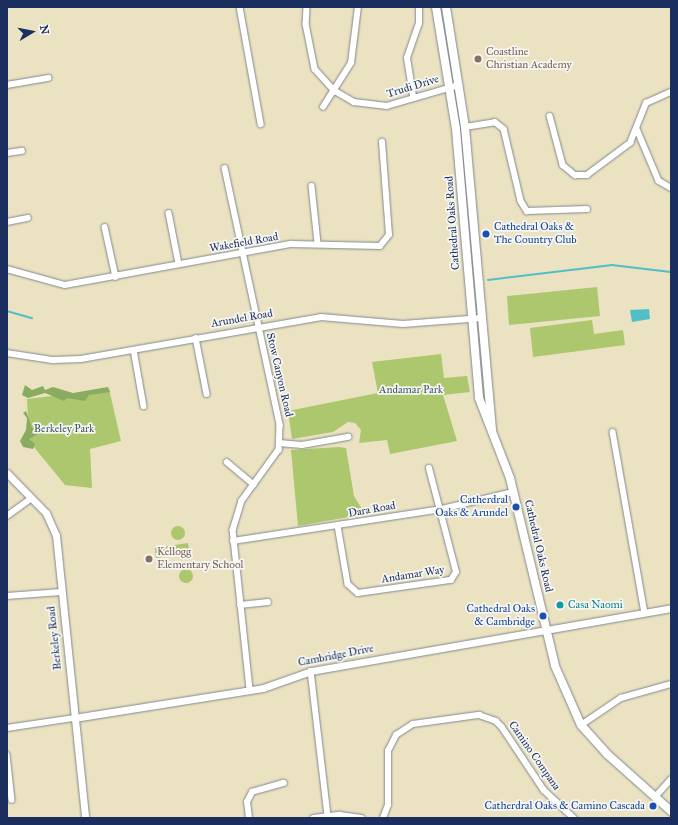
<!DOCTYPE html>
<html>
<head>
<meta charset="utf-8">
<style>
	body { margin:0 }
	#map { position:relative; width:678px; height:825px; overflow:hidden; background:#eae2c1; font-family:"IM FELL Great Primer",serif }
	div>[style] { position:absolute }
	.green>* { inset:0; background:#acc76d }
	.round { border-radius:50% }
	.forest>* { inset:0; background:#89ac60 }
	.water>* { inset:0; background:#51bfc7 }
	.stream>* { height:1.5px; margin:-0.75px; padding:0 0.75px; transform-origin:0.75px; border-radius:0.75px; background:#51bfc7 }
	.roads { filter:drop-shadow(0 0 1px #828890) drop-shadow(0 0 1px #828890) }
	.minor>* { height:5.5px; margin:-2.75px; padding:0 2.75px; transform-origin:2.75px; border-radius:2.75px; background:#fff }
	.tertiary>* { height:7px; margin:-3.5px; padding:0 3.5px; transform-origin:3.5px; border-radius:3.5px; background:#fff }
	.secondary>* { height:8px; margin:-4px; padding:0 4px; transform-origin:4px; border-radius:4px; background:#fff }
	.dots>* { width:11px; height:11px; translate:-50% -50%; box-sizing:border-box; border:2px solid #f6f6f2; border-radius:50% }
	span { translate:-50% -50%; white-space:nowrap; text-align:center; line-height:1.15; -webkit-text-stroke:3.5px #f6f6f2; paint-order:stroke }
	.education-label { font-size:11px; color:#785e54 }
	.left { translate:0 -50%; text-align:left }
	.street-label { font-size:11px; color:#1b2f5e }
	.transit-label { font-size:11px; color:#164399 }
	.right { translate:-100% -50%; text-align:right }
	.park-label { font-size:11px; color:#3f5562 }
	.culture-label { font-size:11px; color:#0d838f }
	.frame { position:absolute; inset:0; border:8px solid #1b2f5e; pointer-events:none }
	.north { position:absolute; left:12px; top:12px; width:40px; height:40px; -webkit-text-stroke:3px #f6f6f2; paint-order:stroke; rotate:80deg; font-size:11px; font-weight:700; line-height:16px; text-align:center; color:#1b2f5e }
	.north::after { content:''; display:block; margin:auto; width:14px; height:18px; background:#1b2f5e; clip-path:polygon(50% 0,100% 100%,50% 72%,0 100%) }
</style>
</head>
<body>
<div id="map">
	<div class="green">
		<div style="clip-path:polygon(597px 287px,600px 316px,509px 325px,507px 296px)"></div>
		<div style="clip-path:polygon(592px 320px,594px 334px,623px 330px,625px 345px,533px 357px,530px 328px)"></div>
		<div style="clip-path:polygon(441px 354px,444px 378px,467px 376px,470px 392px,443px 395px,457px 441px,390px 454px,387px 440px,359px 443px,361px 430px,355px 423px,348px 422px,333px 432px,292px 439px,288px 411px,378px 393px,372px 362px)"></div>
		<div style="clip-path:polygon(109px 389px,121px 441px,90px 449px,92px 488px,65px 485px,29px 441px,27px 399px)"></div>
		<div style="clip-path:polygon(339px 447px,346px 448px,354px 496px,365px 514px,298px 526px,291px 450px)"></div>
		<div class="round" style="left:171px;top:526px;width:14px;height:14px"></div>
		<div style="clip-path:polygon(188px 543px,190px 553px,156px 558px,155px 548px)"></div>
		<div class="round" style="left:179px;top:569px;width:14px;height:14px"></div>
	</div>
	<div class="forest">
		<div style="clip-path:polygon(25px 385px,32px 390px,43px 386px,45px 390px,53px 387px,73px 393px,108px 387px,110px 392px,89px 395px,85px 401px,67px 398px,64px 401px,45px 393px,28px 398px,22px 395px)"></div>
		<div style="clip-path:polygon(26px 411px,32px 428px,43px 431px,29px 439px,35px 444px,33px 449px,23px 447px,20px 441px,26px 430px,27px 418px,23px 413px)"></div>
	</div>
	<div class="water">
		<div style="clip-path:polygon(649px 309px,650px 319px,632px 322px,630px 310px)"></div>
	</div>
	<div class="stream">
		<div style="left:488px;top:280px;width:125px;rotate:-6.9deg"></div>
		<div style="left:612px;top:265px;width:59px;rotate:6.8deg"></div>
		<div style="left:7px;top:311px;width:26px;rotate:16deg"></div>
	</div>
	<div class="roads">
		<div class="minor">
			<div style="left:240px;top:7px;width:119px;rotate:79.8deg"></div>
			<div style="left:307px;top:7px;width:17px;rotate:93deg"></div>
			<div style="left:306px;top:24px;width:46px;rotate:78.7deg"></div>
			<div style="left:315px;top:69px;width:30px;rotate:48deg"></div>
			<div style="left:335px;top:91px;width:22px;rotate:30deg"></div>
			<div style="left:354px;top:102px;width:33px;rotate:7deg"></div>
			<div style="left:387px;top:106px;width:75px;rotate:-16.3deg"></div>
			<div style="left:7px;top:85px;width:42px;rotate:-9.7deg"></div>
			<div style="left:413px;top:96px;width:38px;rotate:-99deg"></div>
			<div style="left:407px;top:58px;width:36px;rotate:-71deg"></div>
			<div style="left:419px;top:24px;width:17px;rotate:-90deg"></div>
			<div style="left:323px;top:107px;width:52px;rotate:-57.5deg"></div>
			<div style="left:351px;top:63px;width:56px;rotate:-82.9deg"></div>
			<div style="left:550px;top:116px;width:51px;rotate:75.1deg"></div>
			<div style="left:563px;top:165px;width:16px;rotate:40deg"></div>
			<div style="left:575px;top:175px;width:12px"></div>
			<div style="left:587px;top:175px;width:54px;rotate:-36.7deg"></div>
			<div style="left:630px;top:143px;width:43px;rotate:-68.2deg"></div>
			<div style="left:646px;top:103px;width:27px;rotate:-24deg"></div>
			<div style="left:465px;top:127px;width:30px;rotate:-9deg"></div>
			<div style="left:495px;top:122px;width:11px;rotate:38deg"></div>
			<div style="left:504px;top:129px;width:74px;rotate:76.7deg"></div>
			<div style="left:521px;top:201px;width:12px;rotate:59deg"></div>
			<div style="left:527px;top:211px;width:60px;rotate:-1.9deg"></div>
			<div style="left:637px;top:129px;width:56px;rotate:67.1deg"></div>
			<div style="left:659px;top:181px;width:14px;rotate:30deg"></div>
			<div style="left:7px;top:153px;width:15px;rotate:-8deg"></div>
			<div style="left:225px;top:168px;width:263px;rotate:77.9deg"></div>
			<div style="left:280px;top:425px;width:25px;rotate:92deg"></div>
			<div style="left:279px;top:450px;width:63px;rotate:126deg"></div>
			<div style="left:242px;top:501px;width:30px;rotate:107deg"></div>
			<div style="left:233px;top:530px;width:161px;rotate:83.9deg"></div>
			<div style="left:312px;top:186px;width:57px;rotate:84deg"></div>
			<div style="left:169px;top:213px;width:52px;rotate:78.9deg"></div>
			<div style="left:7px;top:222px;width:21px;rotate:-11deg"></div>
			<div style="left:105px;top:227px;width:51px;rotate:77.6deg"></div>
			<div style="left:7px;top:269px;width:60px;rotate:15.4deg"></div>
			<div style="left:65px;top:285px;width:230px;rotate:-10.3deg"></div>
			<div style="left:291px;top:244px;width:89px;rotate:1.3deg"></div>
			<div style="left:380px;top:246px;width:14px;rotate:-51deg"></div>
			<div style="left:389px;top:235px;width:93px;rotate:-94.3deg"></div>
			<div style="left:196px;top:338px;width:57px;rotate:78.9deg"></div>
			<div style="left:134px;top:350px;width:57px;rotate:79.9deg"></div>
			<div style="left:7px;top:353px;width:47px;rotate:8.7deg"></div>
			<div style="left:53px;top:360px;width:28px;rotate:-2deg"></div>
			<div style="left:81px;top:359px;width:244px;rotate:-9.9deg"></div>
			<div style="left:321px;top:317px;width:82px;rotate:4.9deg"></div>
			<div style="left:403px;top:324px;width:79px;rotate:-4.3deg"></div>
			<div style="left:613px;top:432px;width:184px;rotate:80deg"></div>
			<div style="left:279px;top:443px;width:23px;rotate:5deg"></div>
			<div style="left:302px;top:445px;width:47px;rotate:-9.9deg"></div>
			<div style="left:227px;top:462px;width:35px;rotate:40deg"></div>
			<div style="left:7px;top:516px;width:29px;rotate:-36deg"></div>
			<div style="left:338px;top:526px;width:59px;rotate:80.2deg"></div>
			<div style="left:348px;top:584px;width:13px;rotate:42deg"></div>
			<div style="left:358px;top:593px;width:94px;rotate:-8deg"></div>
			<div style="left:451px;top:580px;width:9px;rotate:-58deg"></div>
			<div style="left:456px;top:572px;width:107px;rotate:-104.6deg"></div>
			<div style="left:233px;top:541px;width:211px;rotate:-8.7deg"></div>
			<div style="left:442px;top:509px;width:73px;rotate:-13.5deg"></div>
			<div style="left:7px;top:596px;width:54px;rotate:-4.2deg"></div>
			<div style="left:240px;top:605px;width:28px;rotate:-6deg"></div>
			<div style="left:311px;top:671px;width:145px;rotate:83.3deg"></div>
			<div style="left:581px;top:725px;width:48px;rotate:-34deg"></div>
			<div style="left:621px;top:698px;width:52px;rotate:-15.6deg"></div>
			<div style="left:7px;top:728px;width:68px;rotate:-8.5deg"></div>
			<div style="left:7px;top:755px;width:45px;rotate:83.7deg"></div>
			<div style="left:655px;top:797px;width:24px;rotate:-48deg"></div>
			<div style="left:249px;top:818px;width:16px;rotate:-97deg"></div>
			<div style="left:247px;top:802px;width:11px;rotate:-63deg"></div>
			<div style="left:252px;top:792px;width:33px;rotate:-16deg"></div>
			<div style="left:383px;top:818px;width:14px;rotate:-69deg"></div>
			<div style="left:388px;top:805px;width:54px;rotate:-90deg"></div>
			<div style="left:388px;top:751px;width:18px;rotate:-63deg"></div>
			<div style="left:396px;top:735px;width:20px;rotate:-33deg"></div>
			<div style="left:413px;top:724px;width:67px;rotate:-7.8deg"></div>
			<div style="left:479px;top:715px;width:18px;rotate:19deg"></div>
			<div style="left:496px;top:721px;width:8px;rotate:45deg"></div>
			<div style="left:502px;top:727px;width:76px;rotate:56.3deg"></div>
			<div style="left:544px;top:790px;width:41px;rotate:43deg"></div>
		</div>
		<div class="tertiary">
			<div style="left:7px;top:473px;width:56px;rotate:45.7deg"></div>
			<div style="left:46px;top:513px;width:24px;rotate:66deg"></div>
			<div style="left:56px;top:535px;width:284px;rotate:84.1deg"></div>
			<div style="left:74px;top:718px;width:191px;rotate:-9deg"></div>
			<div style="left:263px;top:688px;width:51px;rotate:-19.5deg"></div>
			<div style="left:311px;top:671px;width:365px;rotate:-9.9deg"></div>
			<div style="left:313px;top:818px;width:26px;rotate:-7deg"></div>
			<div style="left:339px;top:815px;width:22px;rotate:8deg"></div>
		</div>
		<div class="secondary">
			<div style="left:436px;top:7px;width:124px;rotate:80.7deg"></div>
			<div style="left:456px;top:129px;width:270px;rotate:85.1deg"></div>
			<div style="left:479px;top:398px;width:86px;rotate:68.8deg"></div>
			<div style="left:510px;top:478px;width:193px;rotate:76.5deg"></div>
			<div style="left:555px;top:666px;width:64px;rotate:66.2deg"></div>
			<div style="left:581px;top:725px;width:39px;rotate:48deg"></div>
			<div style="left:607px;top:754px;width:86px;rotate:41.7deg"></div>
			<div style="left:446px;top:7px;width:121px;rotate:81deg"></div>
			<div style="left:465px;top:127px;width:304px;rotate:84.9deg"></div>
		</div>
	</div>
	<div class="dots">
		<div style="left:478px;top:59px;background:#8d6e63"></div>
		<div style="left:486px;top:234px;background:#1a4fb4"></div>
		<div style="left:516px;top:507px;background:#1a4fb4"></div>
		<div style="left:149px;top:559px;background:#8d6e63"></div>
		<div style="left:560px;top:605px;background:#0f9aa8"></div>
		<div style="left:543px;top:616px;background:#1a4fb4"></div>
		<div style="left:653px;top:806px;background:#1a4fb4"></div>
	</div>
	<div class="education-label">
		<span class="left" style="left:486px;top:59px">Coastline<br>Christian Academy</span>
		<span class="left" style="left:157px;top:559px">Kellogg<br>Elementary School</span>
	</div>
	<div class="street-label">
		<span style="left:413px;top:87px;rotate:-17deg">Trudi Drive</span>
		<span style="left:453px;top:223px;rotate:-94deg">Cathedral Oaks Road</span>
		<span style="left:244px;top:243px;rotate:-10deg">Wakefield Road</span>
		<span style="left:242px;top:319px;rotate:-10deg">Arundel Road</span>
		<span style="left:279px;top:375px;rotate:77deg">Stow Canyon Road</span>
		<span style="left:372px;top:510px;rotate:-10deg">Dara Road</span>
		<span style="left:538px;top:546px;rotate:77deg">Cathedral Oaks Road</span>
		<span style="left:413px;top:575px;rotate:-9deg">Andamar Way</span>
		<span style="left:55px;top:638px;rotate:-96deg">Berkeley Road</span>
		<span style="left:336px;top:656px;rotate:-11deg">Cambridge Drive</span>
		<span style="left:534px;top:756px;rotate:55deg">Camino Compana</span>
	</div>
	<div class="transit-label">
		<span class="left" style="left:494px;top:234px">Cathedral Oaks &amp;<br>The Country Club</span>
		<span class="right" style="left:508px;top:507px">Catherdral<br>Oaks &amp; Arundel</span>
		<span class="right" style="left:535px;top:616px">Cathedral Oaks<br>&amp; Cambridge</span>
		<span class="right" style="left:645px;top:806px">Catherdral Oaks &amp; Camino Cascada</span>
	</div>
	<div class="park-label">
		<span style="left:411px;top:390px">Andamar Park</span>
		<span style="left:64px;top:429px">Berkeley Park</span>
	</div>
	<div class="culture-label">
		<span class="left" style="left:568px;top:605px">Casa Naomi</span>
	</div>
	<div class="frame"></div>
	<div class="north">N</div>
</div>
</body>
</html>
